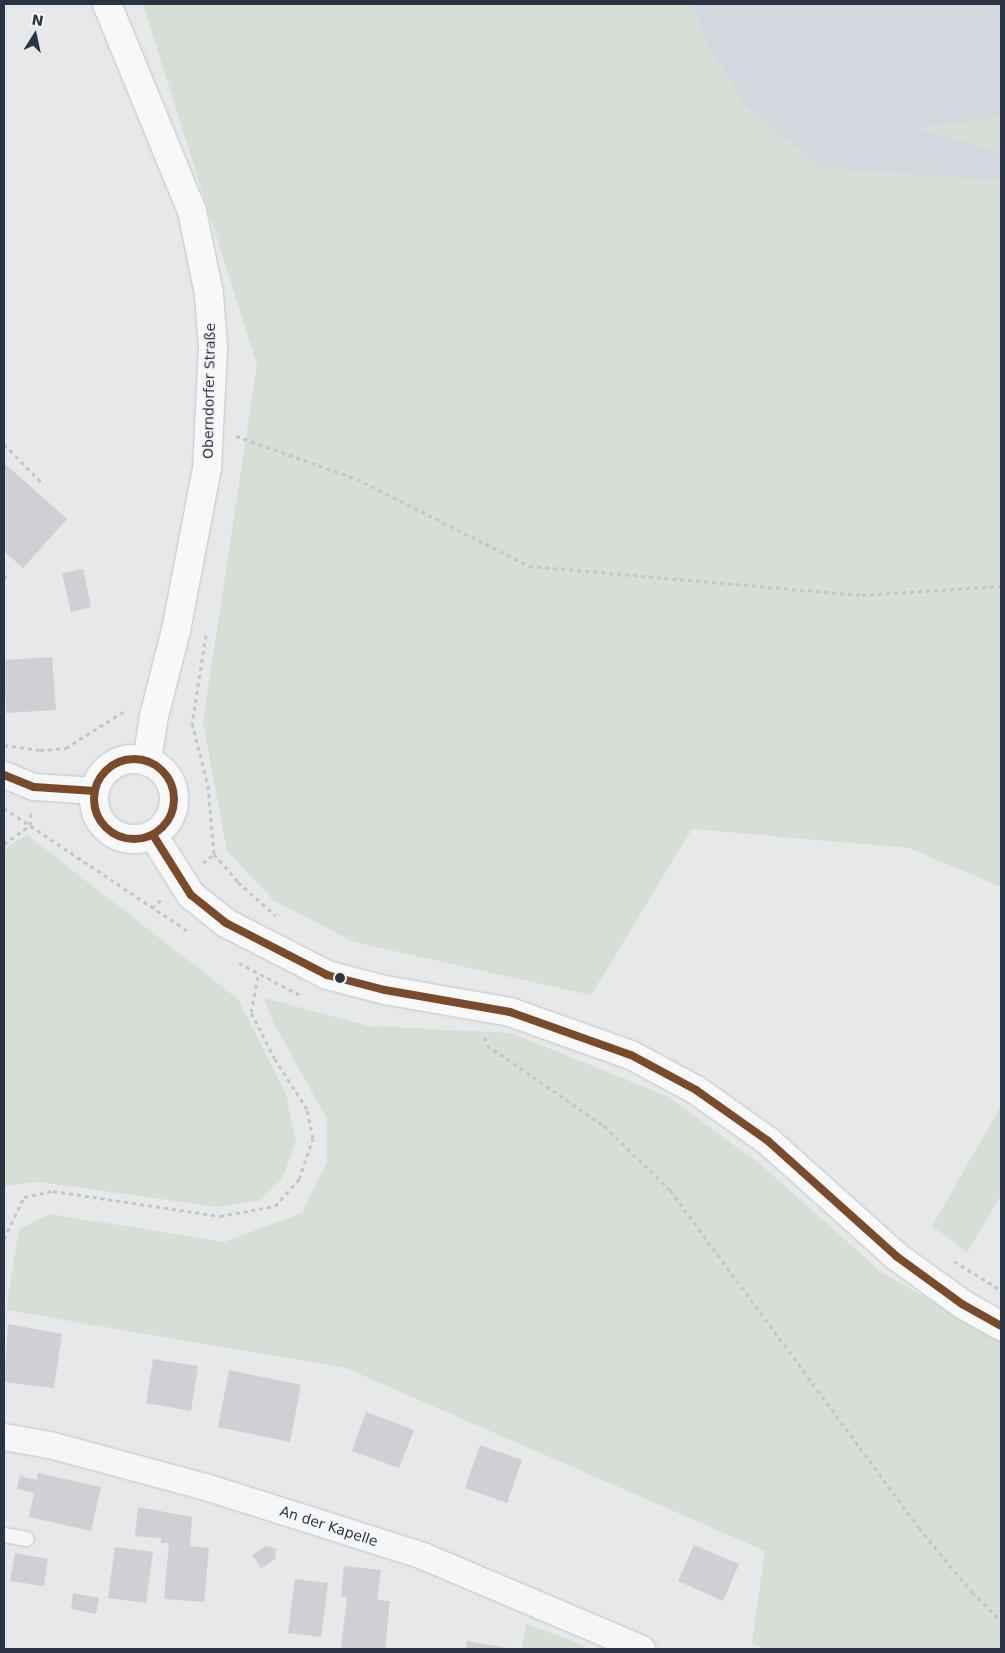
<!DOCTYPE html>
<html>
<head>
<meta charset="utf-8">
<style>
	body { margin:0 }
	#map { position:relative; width:1005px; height:1653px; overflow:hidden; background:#e6e8ea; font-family:"DejaVu Sans",sans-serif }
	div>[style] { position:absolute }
	.built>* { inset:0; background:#d4d7dd }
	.green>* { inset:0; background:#d6ded6 }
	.building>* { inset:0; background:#ced0d3 }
	.path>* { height:3px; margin-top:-1.5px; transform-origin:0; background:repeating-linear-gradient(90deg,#c5c6ca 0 4px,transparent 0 8px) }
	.roads { filter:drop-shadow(0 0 1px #c4c6c8) drop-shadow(0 0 1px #c4c6c8) }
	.lane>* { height:14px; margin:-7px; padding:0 7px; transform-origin:7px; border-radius:7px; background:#f5f6f7 }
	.street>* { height:26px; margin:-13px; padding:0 13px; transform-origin:13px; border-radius:13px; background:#f5f6f7 }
	.secondary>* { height:28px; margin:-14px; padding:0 14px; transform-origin:14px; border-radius:14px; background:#f8f8f8 }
	.secondary>.ring { margin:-14px; padding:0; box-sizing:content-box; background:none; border:28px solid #f8f8f8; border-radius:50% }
	.bus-1>* { height:8px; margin:-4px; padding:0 4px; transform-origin:4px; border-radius:4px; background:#7a4b2a }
	.bus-1>.ring { margin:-4px; padding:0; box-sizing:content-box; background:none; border:8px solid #7a4b2a; border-radius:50% }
	.dots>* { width:14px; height:14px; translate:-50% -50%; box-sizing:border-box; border:2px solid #f4f6f9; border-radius:50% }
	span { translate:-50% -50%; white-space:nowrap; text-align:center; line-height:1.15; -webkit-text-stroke:4.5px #f4f6f9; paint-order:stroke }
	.street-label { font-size:14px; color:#2b3445 }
	.frame { position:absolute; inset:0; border:5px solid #2b3445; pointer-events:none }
	.north { position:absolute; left:10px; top:10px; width:50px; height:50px; -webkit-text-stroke:4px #f4f6f9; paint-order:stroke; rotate:10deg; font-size:14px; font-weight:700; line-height:20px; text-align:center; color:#2b3445 }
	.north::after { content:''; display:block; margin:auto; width:18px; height:22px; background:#2b3445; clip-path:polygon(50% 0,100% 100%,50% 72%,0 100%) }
</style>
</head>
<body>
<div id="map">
	<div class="built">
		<div style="clip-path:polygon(692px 4px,1001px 4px,1001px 181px,823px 169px,745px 106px,705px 43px)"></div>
	</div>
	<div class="green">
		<div style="clip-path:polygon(143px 4px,692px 4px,705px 43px,745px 106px,823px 169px,1001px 181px,1001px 887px,909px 848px,692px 829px,591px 995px,354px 942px,274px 901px,227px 851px,203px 722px,257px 365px)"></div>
		<div style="clip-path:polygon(1001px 117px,1001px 152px,917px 128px)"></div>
		<div style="clip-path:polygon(27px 835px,238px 999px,286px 1094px,296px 1141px,282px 1179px,260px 1200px,218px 1207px,39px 1182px,4px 1186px,4px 849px)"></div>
		<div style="clip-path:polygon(264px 998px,369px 1026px,511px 1033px,667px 1096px,760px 1164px,880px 1271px,1001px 1342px,1001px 1649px,764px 1649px,752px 1643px,765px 1551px,346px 1368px,6px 1310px,19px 1229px,50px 1214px,224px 1242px,302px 1213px,327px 1163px,327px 1119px,272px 1020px)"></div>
		<div style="clip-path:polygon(1001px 1106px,1001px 1195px,967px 1253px,932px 1226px)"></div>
		<div style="clip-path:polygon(526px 1624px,584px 1645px,584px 1649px,522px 1649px)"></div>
	</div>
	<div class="building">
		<div style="clip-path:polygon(4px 463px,67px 519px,23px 568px,4px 551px)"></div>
		<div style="clip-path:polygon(83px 569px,91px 607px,71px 612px,62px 573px)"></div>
		<div style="clip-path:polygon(52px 657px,56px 710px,6px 713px,4px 660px)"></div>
		<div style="clip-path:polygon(8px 1324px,62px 1334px,54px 1388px,4px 1382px)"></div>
		<div style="clip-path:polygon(153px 1359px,198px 1366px,191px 1411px,146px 1403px)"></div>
		<div style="clip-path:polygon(229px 1370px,301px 1385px,290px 1442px,218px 1427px)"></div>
		<div style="clip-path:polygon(366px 1412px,414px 1430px,399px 1468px,352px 1451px)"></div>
		<div style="clip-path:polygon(480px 1445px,522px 1460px,507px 1503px,465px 1488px)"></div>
		<div style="clip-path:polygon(38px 1473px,101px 1487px,91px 1531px,29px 1517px,34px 1493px,17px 1489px,20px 1476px,37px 1480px)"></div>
		<div style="clip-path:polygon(138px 1507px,192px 1517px,190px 1546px,209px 1548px,204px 1602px,164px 1599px,169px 1543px,161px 1543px,161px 1538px,135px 1536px)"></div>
		<div style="clip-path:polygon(694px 1545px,739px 1564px,723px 1601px,678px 1581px)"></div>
		<div style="clip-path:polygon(266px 1546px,276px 1549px,275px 1559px,261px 1568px,252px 1555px)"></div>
		<div style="clip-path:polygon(115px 1547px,153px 1552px,146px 1603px,108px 1598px)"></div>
		<div style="clip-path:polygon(15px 1553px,48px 1559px,44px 1586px,10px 1581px)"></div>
		<div style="clip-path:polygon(344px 1566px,381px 1570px,377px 1600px,390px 1601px,385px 1649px,341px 1649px,347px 1597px,341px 1597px)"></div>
		<div style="clip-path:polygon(295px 1579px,328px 1583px,321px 1637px,288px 1633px)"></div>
		<div style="clip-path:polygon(73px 1593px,99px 1598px,96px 1614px,71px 1609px)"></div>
		<div style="clip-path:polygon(467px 1641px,508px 1648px,508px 1649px,466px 1649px)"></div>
	</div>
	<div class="path">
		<div style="left:236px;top:436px;width:128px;rotate:19.6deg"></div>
		<div style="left:357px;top:479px;width:193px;rotate:26.8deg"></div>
		<div style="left:529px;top:566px;width:334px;rotate:5deg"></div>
		<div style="left:862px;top:595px;width:139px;rotate:-3.7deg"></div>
		<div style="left:4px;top:444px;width:56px;rotate:45.7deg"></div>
		<div style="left:4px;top:579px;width:8px;rotate:-60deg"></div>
		<div style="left:206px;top:635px;width:89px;rotate:99deg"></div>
		<div style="left:192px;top:723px;width:65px;rotate:75.7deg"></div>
		<div style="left:208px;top:786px;width:68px;rotate:85deg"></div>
		<div style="left:214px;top:854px;width:37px;rotate:49deg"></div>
		<div style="left:238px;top:882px;width:50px;rotate:41.7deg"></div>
		<div style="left:4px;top:745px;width:36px;rotate:8deg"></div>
		<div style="left:40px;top:750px;width:26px;rotate:-4deg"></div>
		<div style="left:66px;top:748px;width:71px;rotate:-32.3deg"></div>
		<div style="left:4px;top:808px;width:223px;rotate:33.8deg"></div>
		<div style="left:4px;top:844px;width:32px;rotate:-36deg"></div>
		<div style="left:30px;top:825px;width:12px;rotate:-85deg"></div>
		<div style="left:203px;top:863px;width:14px;rotate:-39deg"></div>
		<div style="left:152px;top:908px;width:12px;rotate:-42deg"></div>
		<div style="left:239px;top:963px;width:69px;rotate:27.7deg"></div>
		<div style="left:485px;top:1037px;width:8px;rotate:76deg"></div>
		<div style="left:487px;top:1045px;width:142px;rotate:34.7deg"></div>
		<div style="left:604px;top:1126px;width:92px;rotate:44.1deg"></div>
		<div style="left:670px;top:1190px;width:420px;rotate:53.6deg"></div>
		<div style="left:919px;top:1528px;width:83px;rotate:50.4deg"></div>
		<div style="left:972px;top:1592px;width:41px;rotate:45deg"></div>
		<div style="left:4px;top:1239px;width:47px;rotate:-64.5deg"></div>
		<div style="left:24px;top:1197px;width:30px;rotate:-12deg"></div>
		<div style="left:53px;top:1191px;width:169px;rotate:8.5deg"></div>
		<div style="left:220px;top:1216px;width:56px;rotate:-10.3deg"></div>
		<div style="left:275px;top:1206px;width:36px;rotate:-48deg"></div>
		<div style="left:299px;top:1179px;width:43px;rotate:-71.1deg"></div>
		<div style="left:313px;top:1138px;width:30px;rotate:-102deg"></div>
		<div style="left:307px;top:1109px;width:59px;rotate:-122.6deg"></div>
		<div style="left:275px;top:1059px;width:53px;rotate:-117.1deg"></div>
		<div style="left:251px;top:1012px;width:37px;rotate:-79deg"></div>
		<div style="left:954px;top:1261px;width:55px;rotate:31.7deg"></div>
	</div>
	<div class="roads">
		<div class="lane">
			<div style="left:4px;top:1535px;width:23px;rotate:10deg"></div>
		</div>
		<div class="street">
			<div style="left:4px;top:775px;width:32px;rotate:22deg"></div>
			<div style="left:34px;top:787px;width:61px;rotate:3.8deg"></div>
			<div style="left:4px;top:1437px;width:47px;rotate:9.9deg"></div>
			<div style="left:50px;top:1445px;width:162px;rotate:15.1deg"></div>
			<div style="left:206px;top:1487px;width:228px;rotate:17.6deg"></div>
			<div style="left:423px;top:1556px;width:238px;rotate:23deg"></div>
		</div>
		<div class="secondary">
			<div style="left:107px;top:4px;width:224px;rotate:67.7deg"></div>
			<div style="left:192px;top:211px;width:85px;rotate:78.4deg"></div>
			<div style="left:209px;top:294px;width:53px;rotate:85.7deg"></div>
			<div style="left:213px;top:347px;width:121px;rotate:92.8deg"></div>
			<div style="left:207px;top:468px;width:165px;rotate:100.8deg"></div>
			<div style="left:176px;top:630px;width:89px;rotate:104.3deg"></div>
			<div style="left:154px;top:716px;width:46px;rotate:98.8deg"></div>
			<div class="ring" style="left:94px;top:759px;width:52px;height:52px"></div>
			<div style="left:153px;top:835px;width:71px;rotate:57.7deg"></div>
			<div style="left:191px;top:895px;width:45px;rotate:38.7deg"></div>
			<div style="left:226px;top:923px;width:114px;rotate:27.2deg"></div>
			<div style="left:327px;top:975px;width:60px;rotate:14.5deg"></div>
			<div style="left:385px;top:990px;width:127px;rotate:10deg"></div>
			<div style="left:510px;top:1012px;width:128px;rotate:19.6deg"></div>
			<div style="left:631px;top:1055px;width:74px;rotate:28.3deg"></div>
			<div style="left:696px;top:1090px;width:88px;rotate:35.3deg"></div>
			<div style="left:768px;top:1141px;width:172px;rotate:41.9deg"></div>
			<div style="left:896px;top:1256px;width:82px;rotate:36deg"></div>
			<div style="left:962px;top:1304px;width:45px;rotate:29.4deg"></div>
		</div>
	</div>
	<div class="bus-1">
		<div class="ring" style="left:94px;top:759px;width:72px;height:72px"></div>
		<div style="left:4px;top:775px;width:32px;rotate:22deg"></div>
		<div style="left:34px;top:787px;width:61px;rotate:3.8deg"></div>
		<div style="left:153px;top:835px;width:71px;rotate:57.7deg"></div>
		<div style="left:191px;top:895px;width:45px;rotate:38.7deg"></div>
		<div style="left:226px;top:923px;width:114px;rotate:27.2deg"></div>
		<div style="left:327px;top:975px;width:60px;rotate:14.5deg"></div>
		<div style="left:385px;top:990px;width:127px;rotate:10deg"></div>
		<div style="left:510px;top:1012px;width:128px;rotate:19.6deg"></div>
		<div style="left:631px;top:1055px;width:74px;rotate:28.3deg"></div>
		<div style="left:696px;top:1090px;width:88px;rotate:35.3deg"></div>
		<div style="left:768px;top:1141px;width:172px;rotate:41.9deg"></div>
		<div style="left:896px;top:1256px;width:82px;rotate:36deg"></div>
		<div style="left:962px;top:1304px;width:45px;rotate:29.4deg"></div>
	</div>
	<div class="dots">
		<div style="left:340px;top:978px;background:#2b3445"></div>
	</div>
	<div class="street-label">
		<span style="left:209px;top:391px;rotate:-89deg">Oberndorfer Straße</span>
		<span style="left:329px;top:1526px;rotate:18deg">An der Kapelle</span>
	</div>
	<div class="frame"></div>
	<div class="north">N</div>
</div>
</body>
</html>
